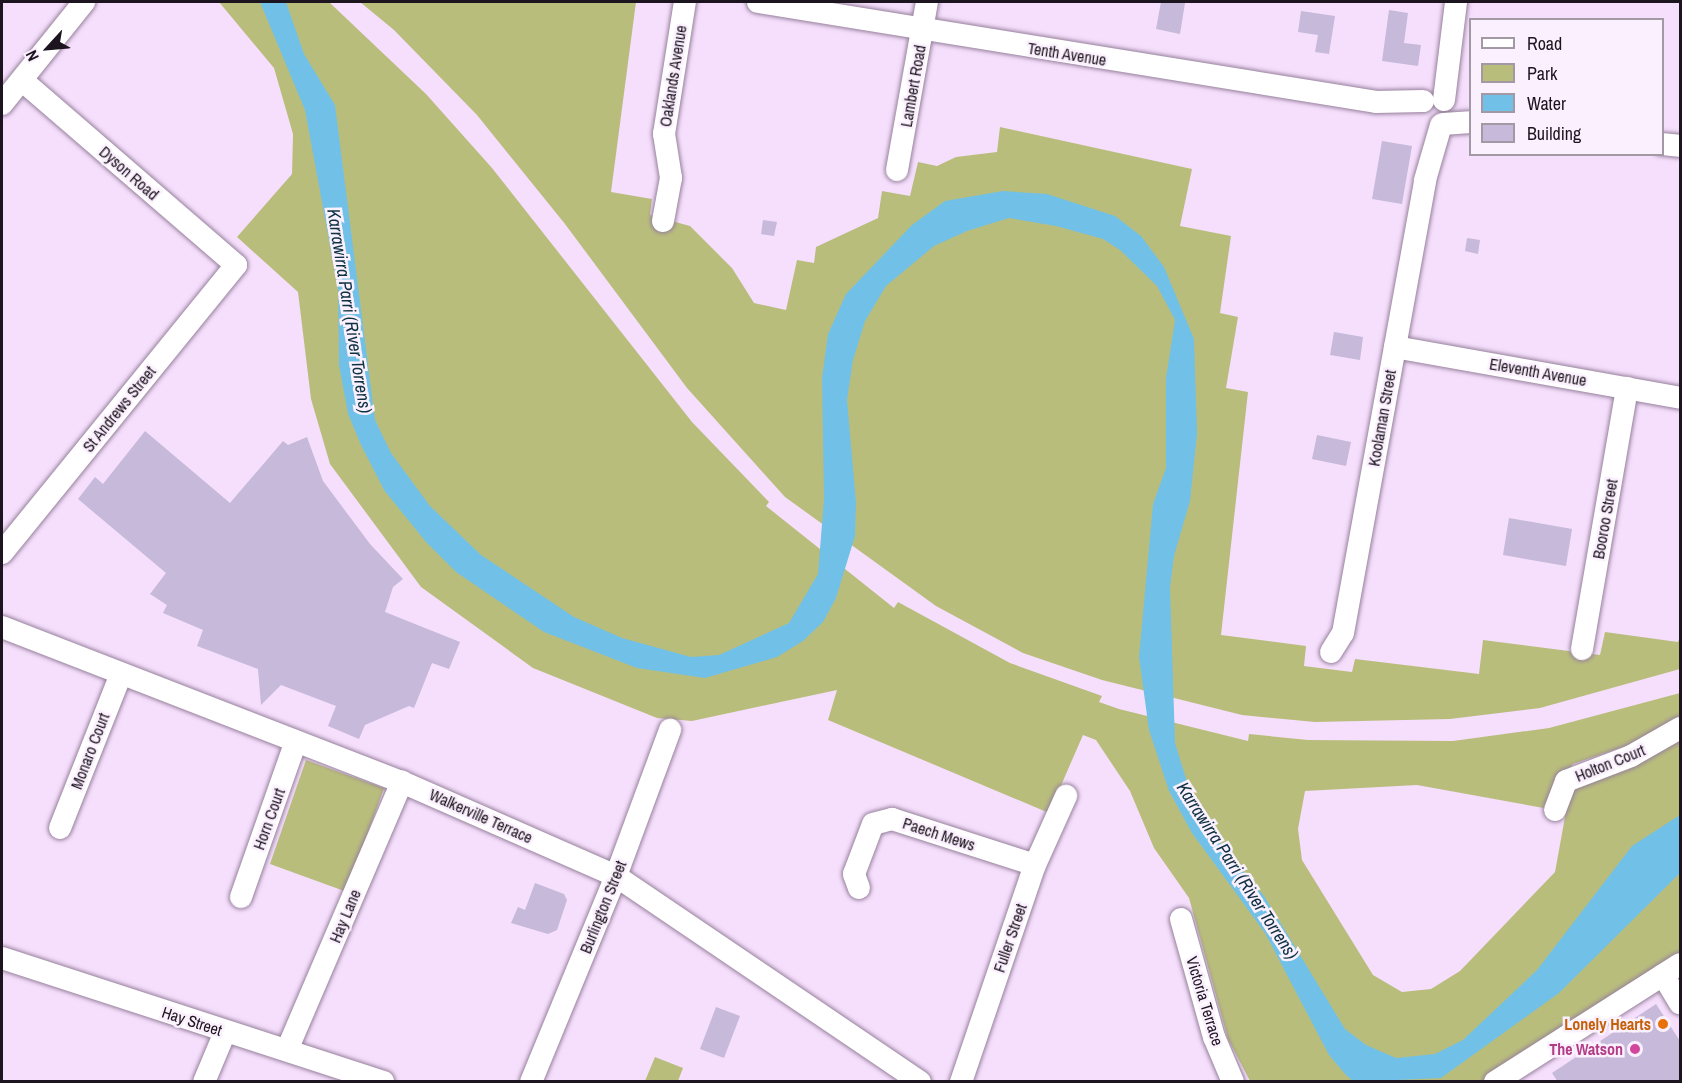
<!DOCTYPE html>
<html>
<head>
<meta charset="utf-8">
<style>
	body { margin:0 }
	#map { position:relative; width:1682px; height:1083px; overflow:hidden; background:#f6dffd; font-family:"Archivo Narrow",sans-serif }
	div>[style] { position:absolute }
	.green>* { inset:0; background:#b9bd7c }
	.water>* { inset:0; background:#71c0e8 }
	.building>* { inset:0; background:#c6b9d9 }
	.roads { filter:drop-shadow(0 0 2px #96819c) drop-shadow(0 0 2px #96819c) }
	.minor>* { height:22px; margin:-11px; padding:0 11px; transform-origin:11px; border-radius:11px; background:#fff }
	.dots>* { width:16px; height:16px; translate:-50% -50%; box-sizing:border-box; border:3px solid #fbf1fe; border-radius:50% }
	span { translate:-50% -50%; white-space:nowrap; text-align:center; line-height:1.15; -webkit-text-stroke:5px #fbf1fe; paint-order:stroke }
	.street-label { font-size:16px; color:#1c141f }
	.food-label { font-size:16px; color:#c56008; font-weight:700 }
	.right { translate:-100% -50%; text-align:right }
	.hotel-label { font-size:16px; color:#b23c85; font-weight:700 }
	.water-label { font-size:18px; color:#0d3142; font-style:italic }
	.frame { position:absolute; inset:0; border:3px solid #1c141f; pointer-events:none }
	.legend { position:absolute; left:1469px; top:18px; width:195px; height:138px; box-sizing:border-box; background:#fbf1fe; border:2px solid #a299a5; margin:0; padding:8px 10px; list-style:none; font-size:18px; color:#1c141f }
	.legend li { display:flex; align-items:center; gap:12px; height:30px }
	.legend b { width:30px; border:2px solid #a299a5 }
	.north { position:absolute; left:18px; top:18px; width:60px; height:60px; -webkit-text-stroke:4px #fbf1fe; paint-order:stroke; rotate:244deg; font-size:16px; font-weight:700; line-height:24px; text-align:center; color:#1c141f }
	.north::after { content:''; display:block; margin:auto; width:21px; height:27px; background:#1c141f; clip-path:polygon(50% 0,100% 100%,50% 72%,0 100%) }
</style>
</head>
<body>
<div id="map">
	<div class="green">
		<div style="clip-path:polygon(219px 2px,329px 2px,426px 94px,492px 168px,692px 422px,769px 502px,766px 506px,894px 608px,898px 602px,1010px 663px,1102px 696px,1099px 702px,1119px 709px,1248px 741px,1249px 734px,1308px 740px,1453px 741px,1549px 728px,1680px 693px,1680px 715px,1649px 738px,1573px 764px,1558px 784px,1555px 810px,1417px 785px,1305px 791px,1298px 829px,1302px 860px,1373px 975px,1402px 992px,1431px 989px,1460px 971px,1555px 872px,1569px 795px,1580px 782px,1680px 741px,1680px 952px,1482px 1081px,1250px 1081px,1228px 1039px,1189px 898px,1154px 848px,1130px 791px,1096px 740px,1083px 735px,1049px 813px,828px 720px,837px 690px,692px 721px,657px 718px,533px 668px,421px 587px,330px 464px,311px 399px,298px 292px,237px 237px,292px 174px,293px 134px,274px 68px)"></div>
		<div style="clip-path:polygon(360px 2px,636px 2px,611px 192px,652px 199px,650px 215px,690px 226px,732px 268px,754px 303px,786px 310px,797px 260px,814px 263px,816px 247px,878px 218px,882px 191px,910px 196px,918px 162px,937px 166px,956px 157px,997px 152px,1000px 127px,1192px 169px,1180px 226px,1231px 236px,1220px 313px,1238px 317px,1226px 388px,1248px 392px,1221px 635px,1306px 646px,1304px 666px,1352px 672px,1355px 659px,1479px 674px,1483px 640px,1600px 655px,1605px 632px,1678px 642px,1680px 636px,1680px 669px,1540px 708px,1450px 719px,1315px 722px,1242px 715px,1102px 680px,1023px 653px,936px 606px,785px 497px,687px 388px,565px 224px,477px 115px,394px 30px)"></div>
		<div style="clip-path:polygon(306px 760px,384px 788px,347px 892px,270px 864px)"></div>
		<div style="clip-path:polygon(655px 1057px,683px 1068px,678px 1081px,645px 1081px)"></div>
	</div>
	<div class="water">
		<div style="clip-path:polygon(260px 2px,286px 2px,304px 54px,335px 105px,375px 420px,391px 453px,430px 506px,481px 555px,574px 617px,622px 638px,691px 657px,719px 655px,789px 623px,818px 574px,824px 499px,822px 378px,828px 334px,846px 294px,912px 225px,945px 201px,1003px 191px,1047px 194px,1115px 216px,1141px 236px,1164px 267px,1194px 339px,1197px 434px,1190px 501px,1174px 556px,1170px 588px,1175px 743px,1192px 798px,1215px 837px,1264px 896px,1345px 1029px,1366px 1045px,1396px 1058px,1435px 1054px,1463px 1040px,1537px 970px,1632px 846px,1680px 815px,1680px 873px,1559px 993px,1441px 1078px,1354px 1082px,1346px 1075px,1329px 1055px,1265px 933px,1192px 833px,1169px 791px,1149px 730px,1139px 657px,1153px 504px,1166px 468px,1166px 378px,1175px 320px,1157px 286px,1120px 250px,1103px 239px,1056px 226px,1009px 218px,967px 231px,934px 246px,886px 286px,865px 321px,853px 360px,847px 400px,856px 503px,855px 536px,836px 598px,823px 622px,803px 641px,777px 657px,705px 678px,637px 668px,544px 632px,456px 572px,426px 542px,384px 490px,361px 445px,348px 414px,339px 365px,338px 289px,305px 110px)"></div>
	</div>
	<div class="building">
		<div style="clip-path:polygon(1161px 2px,1185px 3px,1180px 34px,1156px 29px)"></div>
		<div style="clip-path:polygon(1389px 10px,1408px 13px,1404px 43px,1421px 45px,1418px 66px,1382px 61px)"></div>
		<div style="clip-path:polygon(1301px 11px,1335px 16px,1329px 54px,1315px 52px,1318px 35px,1298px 32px)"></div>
		<div style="clip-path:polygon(1382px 141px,1412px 146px,1402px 204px,1372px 199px)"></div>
		<div style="clip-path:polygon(763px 220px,777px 222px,774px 236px,761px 234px)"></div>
		<div style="clip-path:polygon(1467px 238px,1480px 240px,1478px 254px,1465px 251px)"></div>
		<div style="clip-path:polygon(1334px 332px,1363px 337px,1360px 360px,1330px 355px)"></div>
		<div style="clip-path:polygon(145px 431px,230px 503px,283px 441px,288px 445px,307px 437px,323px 481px,370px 544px,403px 579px,393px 587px,385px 612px,460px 642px,449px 669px,432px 663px,414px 708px,409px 706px,365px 725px,359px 739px,328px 726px,336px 706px,281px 685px,261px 705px,258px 669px,197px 646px,203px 630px,163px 613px,167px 605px,150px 594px,166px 573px,78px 499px,95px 477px,103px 484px)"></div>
		<div style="clip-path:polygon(1317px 435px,1351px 442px,1346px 466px,1312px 459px)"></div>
		<div style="clip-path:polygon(1509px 518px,1572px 529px,1566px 566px,1503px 555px)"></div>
		<div style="clip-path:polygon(535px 883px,564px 894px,567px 900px,557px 930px,548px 934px,511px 923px,518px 907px,525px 910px)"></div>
		<div style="clip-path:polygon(1656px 1004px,1680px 1041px,1680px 1082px,1558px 1082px,1552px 1073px)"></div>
		<div style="clip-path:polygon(716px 1007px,740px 1016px,724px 1058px,700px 1049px)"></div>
	</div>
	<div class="roads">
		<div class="minor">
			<div style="left:758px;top:2px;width:626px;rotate:9.19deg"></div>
			<div style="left:1376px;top:102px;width:47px;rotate:-1.2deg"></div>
			<div style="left:1444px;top:100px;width:99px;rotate:-83deg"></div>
			<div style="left:2px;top:104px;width:131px;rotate:-51.2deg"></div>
			<div style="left:1443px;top:124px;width:27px;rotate:-4deg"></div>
			<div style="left:1662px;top:144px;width:18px;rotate:6deg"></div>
			<div style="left:897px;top:170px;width:171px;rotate:-79.9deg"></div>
			<div style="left:663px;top:221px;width:44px;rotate:-79.5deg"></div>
			<div style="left:671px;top:178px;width:45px;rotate:-99deg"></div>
			<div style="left:664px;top:134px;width:134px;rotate:-81deg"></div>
			<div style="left:1395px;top:347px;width:290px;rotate:10.1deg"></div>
			<div style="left:2px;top:553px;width:371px;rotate:-50.9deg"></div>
			<div style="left:236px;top:265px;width:281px;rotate:-139.2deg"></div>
			<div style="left:2px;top:627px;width:429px;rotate:21.2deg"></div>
			<div style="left:402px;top:782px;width:234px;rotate:23.7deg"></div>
			<div style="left:616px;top:876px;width:367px;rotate:34.1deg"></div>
			<div style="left:1582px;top:649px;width:265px;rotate:-80.2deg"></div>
			<div style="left:1331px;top:652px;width:22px;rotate:-58deg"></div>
			<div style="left:1343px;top:633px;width:460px;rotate:-79.7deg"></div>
			<div style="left:1425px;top:180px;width:57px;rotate:-73.8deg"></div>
			<div style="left:1555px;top:810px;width:31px;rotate:-69deg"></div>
			<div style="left:1566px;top:781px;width:70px;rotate:-21deg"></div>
			<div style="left:1631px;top:756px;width:56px;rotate:-29.7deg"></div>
			<div style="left:60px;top:828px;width:166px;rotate:-68.4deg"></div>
			<div style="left:859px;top:888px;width:15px;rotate:-110deg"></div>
			<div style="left:854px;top:874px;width:53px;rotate:-69.2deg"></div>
			<div style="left:873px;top:824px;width:20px;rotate:-15deg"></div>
			<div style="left:892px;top:819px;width:150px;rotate:17.8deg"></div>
			<div style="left:241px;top:897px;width:165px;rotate:-70.6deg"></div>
			<div style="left:1181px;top:919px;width:123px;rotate:74.4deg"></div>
			<div style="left:1214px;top:1037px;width:49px;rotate:67.1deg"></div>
			<div style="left:2px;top:958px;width:401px;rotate:18deg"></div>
			<div style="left:1663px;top:975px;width:33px;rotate:59deg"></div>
			<div style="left:287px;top:1050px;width:292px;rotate:-66.8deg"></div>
			<div style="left:204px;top:1082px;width:54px;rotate:-67.2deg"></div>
			<div style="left:531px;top:1082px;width:223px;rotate:-67.6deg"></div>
			<div style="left:616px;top:876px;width:156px;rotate:-69.7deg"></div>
			<div style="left:961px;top:1082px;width:229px;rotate:-71.2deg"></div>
			<div style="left:1035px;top:865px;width:76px;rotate:-65.8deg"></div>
			<div style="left:1495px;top:1082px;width:219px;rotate:-32.5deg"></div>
		</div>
	</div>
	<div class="dots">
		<div style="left:1663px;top:1024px;background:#e8710a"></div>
		<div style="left:1635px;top:1049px;background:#d1479c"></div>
	</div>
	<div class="street-label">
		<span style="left:1067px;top:54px;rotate:9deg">Tenth Avenue</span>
		<span style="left:673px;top:76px;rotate:-81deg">Oaklands Avenue</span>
		<span style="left:913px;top:86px;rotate:-80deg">Lambert Road</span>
		<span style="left:129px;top:173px;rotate:41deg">Dyson Road</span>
		<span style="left:1538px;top:372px;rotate:10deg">Eleventh Avenue</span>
		<span style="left:119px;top:409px;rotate:-51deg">St Andrews Street</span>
		<span style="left:1382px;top:418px;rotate:-80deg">Koolaman Street</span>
		<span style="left:1605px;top:519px;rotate:-80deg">Booroo Street</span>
		<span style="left:90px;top:751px;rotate:-69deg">Monaro Court</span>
		<span style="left:1610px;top:763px;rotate:-22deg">Holton Court</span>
		<span style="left:481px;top:816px;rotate:24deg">Walkerville Terrace</span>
		<span style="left:269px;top:819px;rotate:-70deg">Horn Court</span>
		<span style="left:939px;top:834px;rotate:18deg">Paech Mews</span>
		<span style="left:603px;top:907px;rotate:-68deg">Burlington Street</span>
		<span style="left:345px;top:916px;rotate:-67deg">Hay Lane</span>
		<span style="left:1010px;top:938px;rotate:-71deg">Fuller Street</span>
		<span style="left:1205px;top:1001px;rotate:73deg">Victoria Terrace</span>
		<span style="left:192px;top:1021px;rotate:18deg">Hay Street</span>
	</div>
	<div class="food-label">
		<span class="right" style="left:1651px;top:1024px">Lonely Hearts</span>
	</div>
	<div class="hotel-label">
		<span class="right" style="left:1623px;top:1049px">The Watson</span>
	</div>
	<div class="water-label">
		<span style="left:349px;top:311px;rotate:81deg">Karrawirra Parri (River Torrens)</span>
		<span style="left:1237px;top:871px;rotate:57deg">Karrawirra Parri (River Torrens)</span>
	</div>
	<div class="frame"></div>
	<ul class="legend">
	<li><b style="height:8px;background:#fff"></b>Road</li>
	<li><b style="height:16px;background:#b9bd7c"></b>Park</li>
	<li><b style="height:16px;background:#71c0e8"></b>Water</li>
	<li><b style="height:16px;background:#c6b9d9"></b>Building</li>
	</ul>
	<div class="north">N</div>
</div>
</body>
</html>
